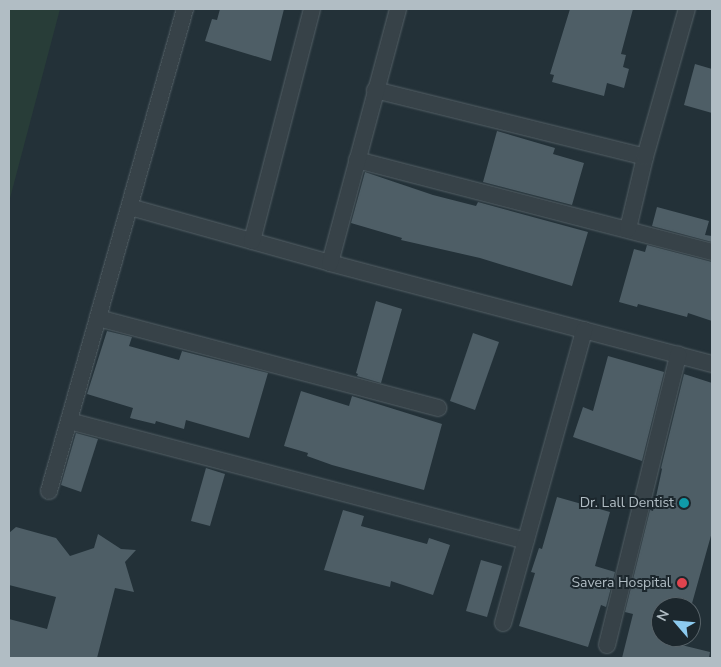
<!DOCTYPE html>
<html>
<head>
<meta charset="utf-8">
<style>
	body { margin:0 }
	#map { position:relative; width:721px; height:667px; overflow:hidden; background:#233138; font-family:"Nunito Sans",sans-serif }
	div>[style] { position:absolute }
	.green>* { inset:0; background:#283d38 }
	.building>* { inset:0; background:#4e5e66 }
	.roads { filter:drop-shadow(0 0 1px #546066) drop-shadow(0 0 1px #546066) }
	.street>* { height:16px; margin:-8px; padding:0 8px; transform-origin:8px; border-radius:8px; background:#374248 }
	.dots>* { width:14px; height:14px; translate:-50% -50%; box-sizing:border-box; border:2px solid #1c272d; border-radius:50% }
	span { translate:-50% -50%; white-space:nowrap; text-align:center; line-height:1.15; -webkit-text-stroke:4px #1c272d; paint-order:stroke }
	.poi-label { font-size:14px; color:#b1bdc4 }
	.right { translate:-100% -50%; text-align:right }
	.frame { position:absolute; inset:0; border:10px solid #b1bdc4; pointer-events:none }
	.north { position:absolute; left:651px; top:597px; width:50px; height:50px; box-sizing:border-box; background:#1c272d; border:1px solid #586369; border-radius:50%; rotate:297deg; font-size:14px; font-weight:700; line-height:20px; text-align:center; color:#b1bdc4 }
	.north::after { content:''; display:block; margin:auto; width:18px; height:22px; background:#8ccaef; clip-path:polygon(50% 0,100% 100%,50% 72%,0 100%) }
</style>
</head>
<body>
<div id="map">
	<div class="green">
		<div style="clip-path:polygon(9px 9px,60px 9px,9px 202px)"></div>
	</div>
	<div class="building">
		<div style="clip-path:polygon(220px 9px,284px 9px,271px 61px,205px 41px,212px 19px,217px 20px)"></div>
		<div style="clip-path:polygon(570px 9px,633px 9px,621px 54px,626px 55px,623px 67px,629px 69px,624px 88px,607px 83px,604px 96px,552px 82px,554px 75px,550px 74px)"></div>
		<div style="clip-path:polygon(695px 64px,712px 69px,712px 113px,684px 105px)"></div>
		<div style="clip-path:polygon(497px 131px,555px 148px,553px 154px,584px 163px,572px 205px,483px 182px)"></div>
		<div style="clip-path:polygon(365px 172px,433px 195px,476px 206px,478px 202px,588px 232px,572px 286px,480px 258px,401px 240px,402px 238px,351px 223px)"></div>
		<div style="clip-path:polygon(657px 207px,709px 221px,705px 235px,712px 236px,712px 242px,652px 226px)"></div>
		<div style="clip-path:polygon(647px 245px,712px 262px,712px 321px,688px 313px,687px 317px,638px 304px,637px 307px,619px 302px,634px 249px,645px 252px)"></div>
		<div style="clip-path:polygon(376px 301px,402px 309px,381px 383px,357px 376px,358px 374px,356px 373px)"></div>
		<div style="clip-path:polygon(107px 331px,132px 337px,129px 346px,179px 360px,182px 351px,268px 373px,249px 438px,186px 420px,184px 429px,156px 421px,155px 424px,130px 418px,133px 408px,87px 394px)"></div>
		<div style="clip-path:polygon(473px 333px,499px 342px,475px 410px,450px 401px)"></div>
		<div style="clip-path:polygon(608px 356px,664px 372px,642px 461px,573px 437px,583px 407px,593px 411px)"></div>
		<div style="clip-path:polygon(684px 374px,712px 383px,712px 532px,691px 607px,661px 607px,661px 640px,710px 652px,709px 658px,622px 658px,633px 614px,625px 612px,650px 510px,653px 511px,662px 469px,661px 468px)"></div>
		<div style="clip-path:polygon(301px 391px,349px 406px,352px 396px,442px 424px,424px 490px,332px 465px,307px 456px,308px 453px,284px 446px)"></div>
		<div style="clip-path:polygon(76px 433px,98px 439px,81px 492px,61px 485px)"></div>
		<div style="clip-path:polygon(206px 468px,225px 474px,210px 526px,191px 521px)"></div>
		<div style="clip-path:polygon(557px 497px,610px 512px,595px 566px,615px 572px,606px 607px,601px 605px,588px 647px,519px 626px,535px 573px,531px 572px,539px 548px,542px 549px)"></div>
		<div style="clip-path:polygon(343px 510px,364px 516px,361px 526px,427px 544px,429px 538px,450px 545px,433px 595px,391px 581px,390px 587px,324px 570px)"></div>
		<div style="clip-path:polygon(16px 527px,56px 538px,70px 556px,94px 548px,98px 534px,121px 549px,136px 550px,125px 562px,134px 592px,115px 588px,97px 658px,9px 658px,9px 619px,47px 629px,56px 597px,9px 585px,9px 533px)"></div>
		<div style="clip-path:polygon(481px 560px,502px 566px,487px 617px,466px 611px)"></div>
	</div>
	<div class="roads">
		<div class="street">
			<div style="left:375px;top:90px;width:278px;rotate:13.9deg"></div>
			<div style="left:357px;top:160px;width:367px;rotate:14.5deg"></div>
			<div style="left:130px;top:207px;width:208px;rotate:15.6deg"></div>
			<div style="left:330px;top:263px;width:395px;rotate:14.8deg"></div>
			<div style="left:628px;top:229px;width:74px;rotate:-76.7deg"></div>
			<div style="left:645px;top:157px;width:154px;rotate:-74.2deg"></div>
			<div style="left:252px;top:241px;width:240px;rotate:-75.5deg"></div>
			<div style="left:330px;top:263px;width:263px;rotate:-75deg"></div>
			<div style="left:98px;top:318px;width:352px;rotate:14.8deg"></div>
			<div style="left:69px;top:421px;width:472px;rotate:14.7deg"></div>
			<div style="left:49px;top:491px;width:501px;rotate:-74.24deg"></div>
			<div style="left:503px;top:623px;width:304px;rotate:-74.5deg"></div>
			<div style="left:607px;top:645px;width:299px;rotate:-76.2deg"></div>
		</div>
	</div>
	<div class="dots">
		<div style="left:684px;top:503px;background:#0f9aa8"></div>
		<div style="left:682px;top:583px;background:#e0444e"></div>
	</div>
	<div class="poi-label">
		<span class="right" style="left:674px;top:503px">Dr. Lall Dentist</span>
		<span class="right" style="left:671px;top:583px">Savera Hospital</span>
	</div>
	<div class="frame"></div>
	<div class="north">N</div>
</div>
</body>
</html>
